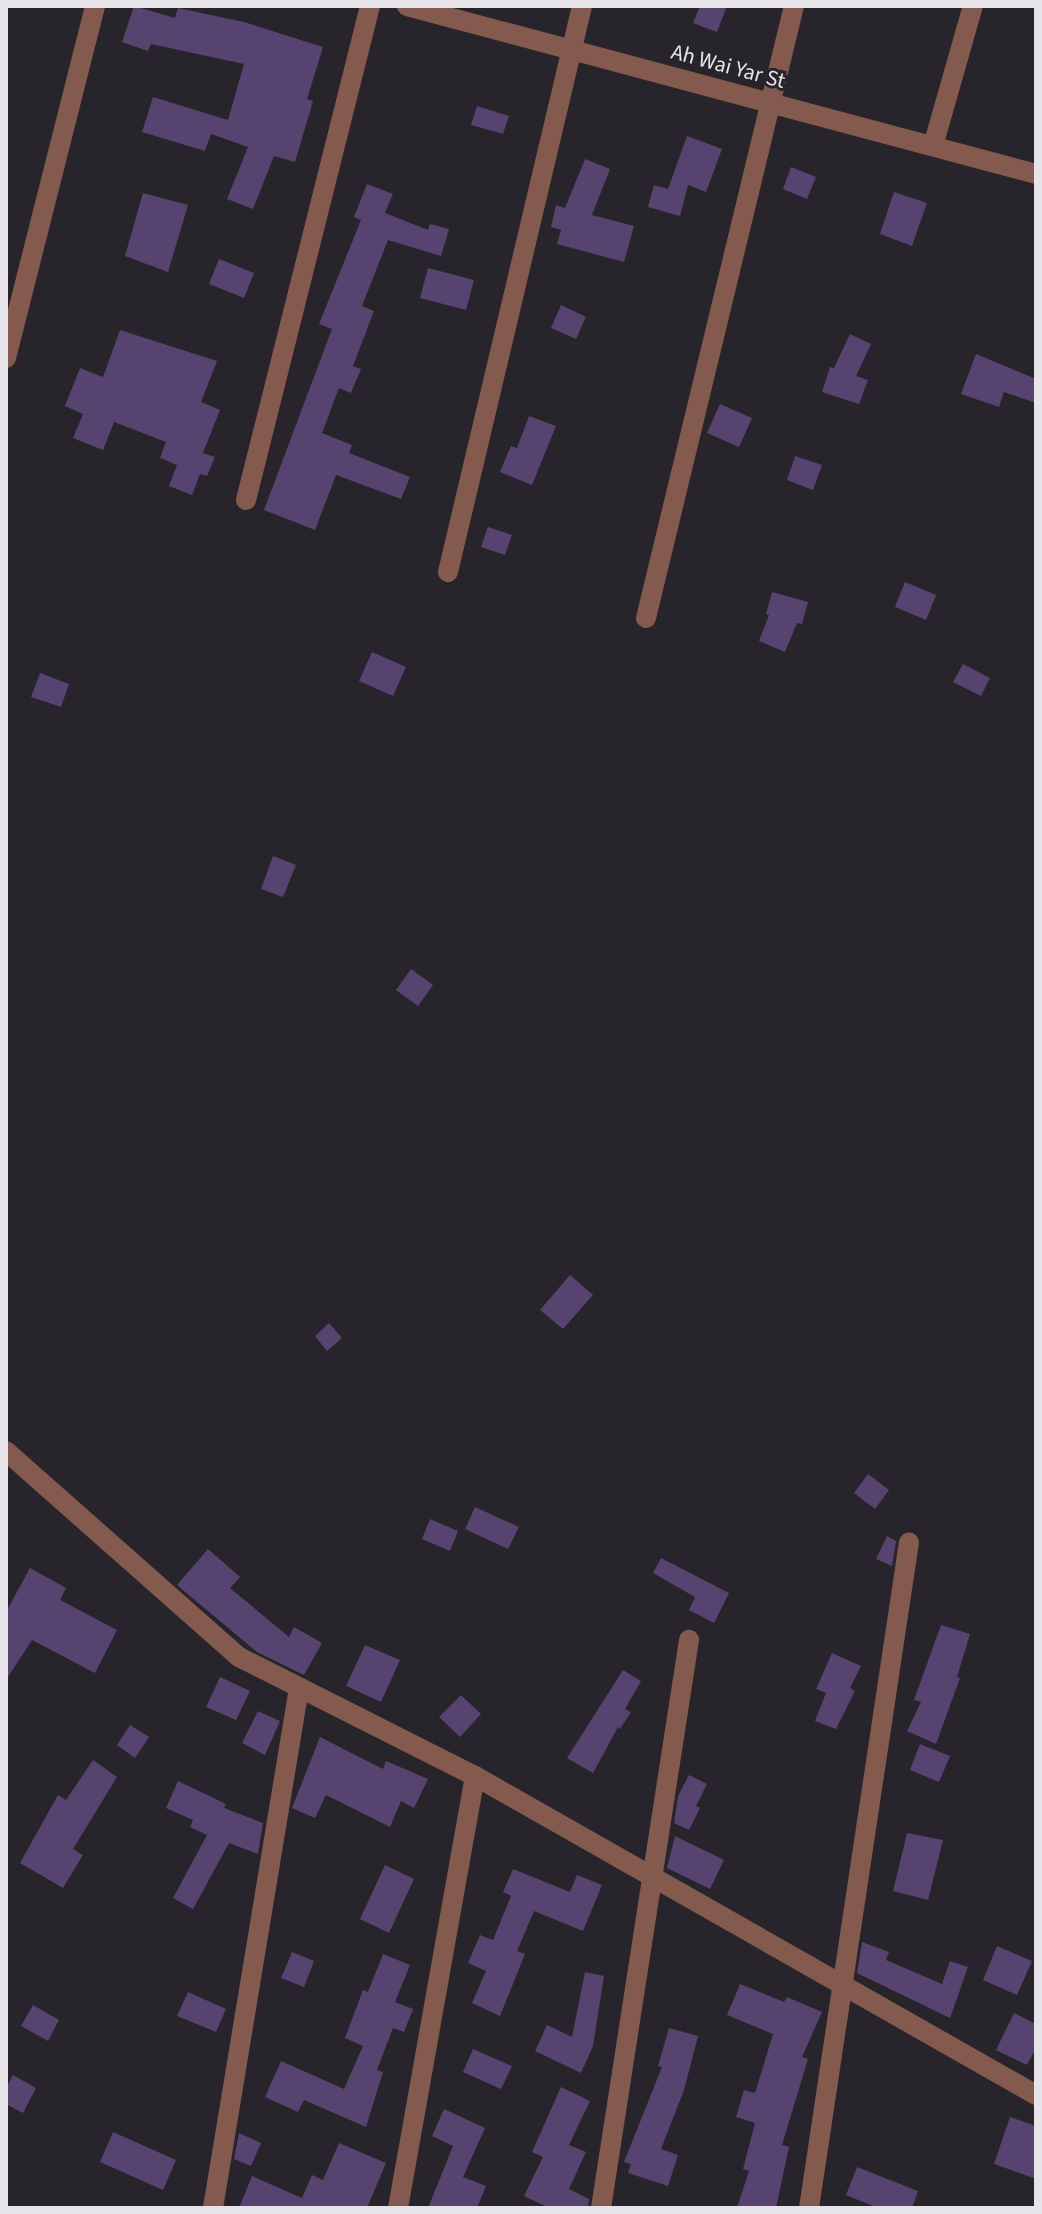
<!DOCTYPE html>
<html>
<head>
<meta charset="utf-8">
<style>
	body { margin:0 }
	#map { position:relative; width:1042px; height:2214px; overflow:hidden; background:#27252b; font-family:"Source Sans 3",sans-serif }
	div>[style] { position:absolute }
	.building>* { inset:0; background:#57436f }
	.minor>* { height:20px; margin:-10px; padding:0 10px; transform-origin:10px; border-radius:10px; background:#855a4e }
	span { translate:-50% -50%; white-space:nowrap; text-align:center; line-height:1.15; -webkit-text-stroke:6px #27252b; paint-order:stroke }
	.street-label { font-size:22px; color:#e6e4e9 }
	.frame { position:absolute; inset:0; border:8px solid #e6e4e9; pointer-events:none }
</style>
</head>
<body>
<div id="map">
	<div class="building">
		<div style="clip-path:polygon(134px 6px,175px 18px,178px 8px,244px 22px,323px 47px,307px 99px,313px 101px,295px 162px,274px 156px,253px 209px,227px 199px,248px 147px,211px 134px,205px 151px,142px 132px,153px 97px,228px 120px,244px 64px,151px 44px,148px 51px,122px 42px)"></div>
		<div style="clip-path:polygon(700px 6px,727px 6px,717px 32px,693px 23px)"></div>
		<div style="clip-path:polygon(477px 106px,509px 116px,503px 134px,471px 125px)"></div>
		<div style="clip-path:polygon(687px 136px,722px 149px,706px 192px,688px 185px,680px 216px,648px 207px,654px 185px,668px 189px)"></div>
		<div style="clip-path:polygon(585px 159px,610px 169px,592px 215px,634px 226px,624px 262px,557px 244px,561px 230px,551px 227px,556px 205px,565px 208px)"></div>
		<div style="clip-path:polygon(791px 167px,816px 177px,807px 199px,783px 189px)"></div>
		<div style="clip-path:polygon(367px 184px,393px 194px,385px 213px,428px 230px,430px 224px,449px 229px,441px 256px,388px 240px,362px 306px,374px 311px,353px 366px,361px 369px,351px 393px,339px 388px,322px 433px,352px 445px,349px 453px,410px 477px,401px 499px,336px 475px,315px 530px,264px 510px,332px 329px,319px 324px,361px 220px,354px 217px)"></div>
		<div style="clip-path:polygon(894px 192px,927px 203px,912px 246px,880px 234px)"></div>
		<div style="clip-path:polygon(143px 193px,188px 205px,168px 272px,125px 256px)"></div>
		<div style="clip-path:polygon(219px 259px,254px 273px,244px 298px,209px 284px)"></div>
		<div style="clip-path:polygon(428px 268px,474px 280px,466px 310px,420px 298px)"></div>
		<div style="clip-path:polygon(561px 305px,586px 317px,576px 339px,551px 328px)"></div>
		<div style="clip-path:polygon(120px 330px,217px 361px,201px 402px,220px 410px,203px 453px,215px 457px,207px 476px,200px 474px,192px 495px,169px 486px,177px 465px,160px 458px,166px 442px,114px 422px,103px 450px,73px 438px,83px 414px,65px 406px,80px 368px,103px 377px)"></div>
		<div style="clip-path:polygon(850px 334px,871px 344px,856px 376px,868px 380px,859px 404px,822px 392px,830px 367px,834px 368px)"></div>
		<div style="clip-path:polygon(976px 354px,1036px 379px,1036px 403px,1004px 392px,999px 407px,961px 394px)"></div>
		<div style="clip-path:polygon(720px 404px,752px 418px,739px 447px,707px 433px)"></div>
		<div style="clip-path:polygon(529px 416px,556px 426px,532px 485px,500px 472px,511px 446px,517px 448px)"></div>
		<div style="clip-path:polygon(795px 456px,822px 465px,813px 490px,787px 480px)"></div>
		<div style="clip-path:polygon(488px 527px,512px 535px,505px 555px,481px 547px)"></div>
		<div style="clip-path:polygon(905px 582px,936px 595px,926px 620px,895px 607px)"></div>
		<div style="clip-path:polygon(772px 592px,808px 602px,802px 624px,797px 623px,785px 652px,759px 641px,769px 615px,766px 614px)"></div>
		<div style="clip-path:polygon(372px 652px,406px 667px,393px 696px,359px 681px)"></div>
		<div style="clip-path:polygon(963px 664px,990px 678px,981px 696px,953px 682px)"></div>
		<div style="clip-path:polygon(40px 673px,69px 684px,61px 707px,31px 697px)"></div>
		<div style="clip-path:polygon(273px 856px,296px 865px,283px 897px,261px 889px)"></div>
		<div style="clip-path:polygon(411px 969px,433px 985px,418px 1006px,396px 990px)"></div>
		<div style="clip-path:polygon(570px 1275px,593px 1295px,563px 1329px,540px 1310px)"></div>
		<div style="clip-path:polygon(329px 1323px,342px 1338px,327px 1351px,315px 1336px)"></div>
		<div style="clip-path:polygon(868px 1474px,889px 1490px,875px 1509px,854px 1493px)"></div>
		<div style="clip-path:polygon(475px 1507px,519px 1527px,508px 1549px,465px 1529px)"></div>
		<div style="clip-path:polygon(430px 1519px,458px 1531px,450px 1551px,422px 1539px)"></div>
		<div style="clip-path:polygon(887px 1536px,896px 1541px,892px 1566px,876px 1559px)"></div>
		<div style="clip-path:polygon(208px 1549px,240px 1577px,230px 1588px,289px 1637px,294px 1627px,322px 1643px,304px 1675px,257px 1652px,177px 1585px)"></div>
		<div style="clip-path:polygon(661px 1558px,729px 1593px,714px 1623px,689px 1610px,695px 1597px,653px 1573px)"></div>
		<div style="clip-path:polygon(30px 1568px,66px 1588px,60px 1600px,117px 1630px,95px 1673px,32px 1640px,6px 1680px,6px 1612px)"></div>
		<div style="clip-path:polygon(941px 1625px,970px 1634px,957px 1677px,960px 1678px,936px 1744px,907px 1731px,921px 1702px,914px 1700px)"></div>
		<div style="clip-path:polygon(365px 1645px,400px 1660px,381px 1702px,346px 1686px)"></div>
		<div style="clip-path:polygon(832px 1653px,861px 1666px,850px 1688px,855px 1691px,836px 1729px,815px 1721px,826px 1693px,816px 1689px)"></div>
		<div style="clip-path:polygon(623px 1670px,641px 1681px,625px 1709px,631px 1712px,620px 1729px,618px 1727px,593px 1773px,567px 1758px)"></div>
		<div style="clip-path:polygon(220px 1677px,250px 1691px,236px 1720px,206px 1707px)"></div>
		<div style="clip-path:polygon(461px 1695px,481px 1714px,460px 1737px,439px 1717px)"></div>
		<div style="clip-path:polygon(258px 1711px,280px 1721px,265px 1755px,242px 1743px)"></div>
		<div style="clip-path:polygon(130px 1725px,149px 1737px,135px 1758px,117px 1745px)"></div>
		<div style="clip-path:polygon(320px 1737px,383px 1769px,386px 1761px,428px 1779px,414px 1808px,401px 1801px,390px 1827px,326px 1795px,315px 1818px,292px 1808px)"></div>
		<div style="clip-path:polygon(920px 1744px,950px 1756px,939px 1782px,910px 1770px)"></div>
		<div style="clip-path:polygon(93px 1760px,117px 1777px,73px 1849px,83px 1855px,63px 1888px,20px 1863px,58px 1795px,66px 1800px)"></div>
		<div style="clip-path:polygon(689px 1775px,707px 1784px,696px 1806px,700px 1808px,689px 1830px,674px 1823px,678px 1796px)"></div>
		<div style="clip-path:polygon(178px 1781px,226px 1804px,224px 1808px,263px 1823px,258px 1854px,229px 1843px,193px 1909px,173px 1898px,207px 1835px,190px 1827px,193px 1820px,166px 1808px)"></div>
		<div style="clip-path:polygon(907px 1833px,943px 1840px,928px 1900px,893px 1891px)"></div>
		<div style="clip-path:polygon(675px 1836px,724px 1860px,710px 1889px,667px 1868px)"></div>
		<div style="clip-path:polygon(385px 1865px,414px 1879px,389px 1933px,360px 1919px)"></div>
		<div style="clip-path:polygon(513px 1869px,570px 1892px,577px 1875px,602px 1885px,583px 1931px,534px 1911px,517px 1951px,525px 1954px,500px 2016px,472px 2003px,486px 1971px,468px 1963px,480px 1935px,493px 1940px,511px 1896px,503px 1892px)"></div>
		<div style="clip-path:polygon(862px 1942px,889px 1952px,886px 1960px,942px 1984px,950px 1961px,968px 1967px,950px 2018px,857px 1973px)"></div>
		<div style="clip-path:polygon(997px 1946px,1032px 1961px,1017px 1995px,983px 1980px)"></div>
		<div style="clip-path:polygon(292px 1952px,314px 1961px,304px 1987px,281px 1978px)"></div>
		<div style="clip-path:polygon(383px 1954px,410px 1965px,395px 2002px,413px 2009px,404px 2032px,393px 2028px,377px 2070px,383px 2072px,366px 2127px,304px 2100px,298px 2112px,265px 2097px,281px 2061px,344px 2089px,363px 2046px,345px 2038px,363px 1990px,368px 1992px)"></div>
		<div style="clip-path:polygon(585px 1972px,604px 1976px,593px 2046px,581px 2073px,535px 2051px,547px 2025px,572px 2037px)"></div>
		<div style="clip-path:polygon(740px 1984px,784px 2002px,787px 1997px,822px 2012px,802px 2057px,808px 2059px,782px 2145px,789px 2147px,776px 2208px,737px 2208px,749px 2171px,743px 2169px,755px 2123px,736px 2117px,744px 2090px,755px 2093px,773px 2034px,727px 2015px)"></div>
		<div style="clip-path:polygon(188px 1992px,226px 2009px,216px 2032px,177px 2016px)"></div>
		<div style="clip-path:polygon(33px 2005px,59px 2020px,48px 2041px,21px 2026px)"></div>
		<div style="clip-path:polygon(1014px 2013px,1036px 2024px,1036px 2048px,1027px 2065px,996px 2050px)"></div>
		<div style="clip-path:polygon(669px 2028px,698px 2036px,684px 2090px,661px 2149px,678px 2155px,668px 2186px,628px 2173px,631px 2164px,624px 2162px,662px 2067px,658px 2066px)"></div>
		<div style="clip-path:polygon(473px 2049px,512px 2066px,501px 2089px,463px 2072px)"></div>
		<div style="clip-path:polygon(13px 2075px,36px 2088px,23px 2113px,6px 2104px,6px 2088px)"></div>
		<div style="clip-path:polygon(561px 2087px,590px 2101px,569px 2145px,586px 2152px,569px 2189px,589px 2199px,588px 2208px,549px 2208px,524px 2196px,543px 2157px,532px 2152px)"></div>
		<div style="clip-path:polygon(444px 2109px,485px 2128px,463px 2177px,486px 2186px,477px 2208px,428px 2208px,453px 2146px,432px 2136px)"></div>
		<div style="clip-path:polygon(1010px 2117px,1036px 2126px,1036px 2179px,994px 2164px)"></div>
		<div style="clip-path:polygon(113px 2132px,176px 2160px,163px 2190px,100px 2162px)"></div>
		<div style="clip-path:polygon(239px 2133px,261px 2143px,251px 2166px,234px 2159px)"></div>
		<div style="clip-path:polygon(339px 2143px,386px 2163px,367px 2208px,239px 2208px,252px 2176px,302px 2198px,312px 2175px,323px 2180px)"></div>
		<div style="clip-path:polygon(857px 2167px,918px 2191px,912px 2208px,878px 2208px,846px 2195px)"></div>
	</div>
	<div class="minor">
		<div style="left:407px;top:6px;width:651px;rotate:14.95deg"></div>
		<div style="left:933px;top:146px;width:146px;rotate:-74.1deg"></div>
		<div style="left:6px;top:358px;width:363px;rotate:-75.8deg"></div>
		<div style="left:246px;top:500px;width:509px;rotate:-75.91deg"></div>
		<div style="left:448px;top:572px;width:582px;rotate:-76.68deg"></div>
		<div style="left:646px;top:618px;width:630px;rotate:-76.41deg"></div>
		<div style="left:6px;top:1451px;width:311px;rotate:41.5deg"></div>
		<div style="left:239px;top:1657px;width:264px;rotate:26.8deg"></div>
		<div style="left:475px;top:1776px;width:645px;rotate:29.62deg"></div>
		<div style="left:213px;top:2208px;width:527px;rotate:-80.61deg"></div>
		<div style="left:398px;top:2208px;width:439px;rotate:-79.9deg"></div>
		<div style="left:601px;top:2208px;width:575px;rotate:-81.19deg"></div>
		<div style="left:809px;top:2208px;width:673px;rotate:-81.46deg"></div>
	</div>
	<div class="street-label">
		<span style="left:728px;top:67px;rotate:15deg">Ah Wai Yar St</span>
	</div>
	<div class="frame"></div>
</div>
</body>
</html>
